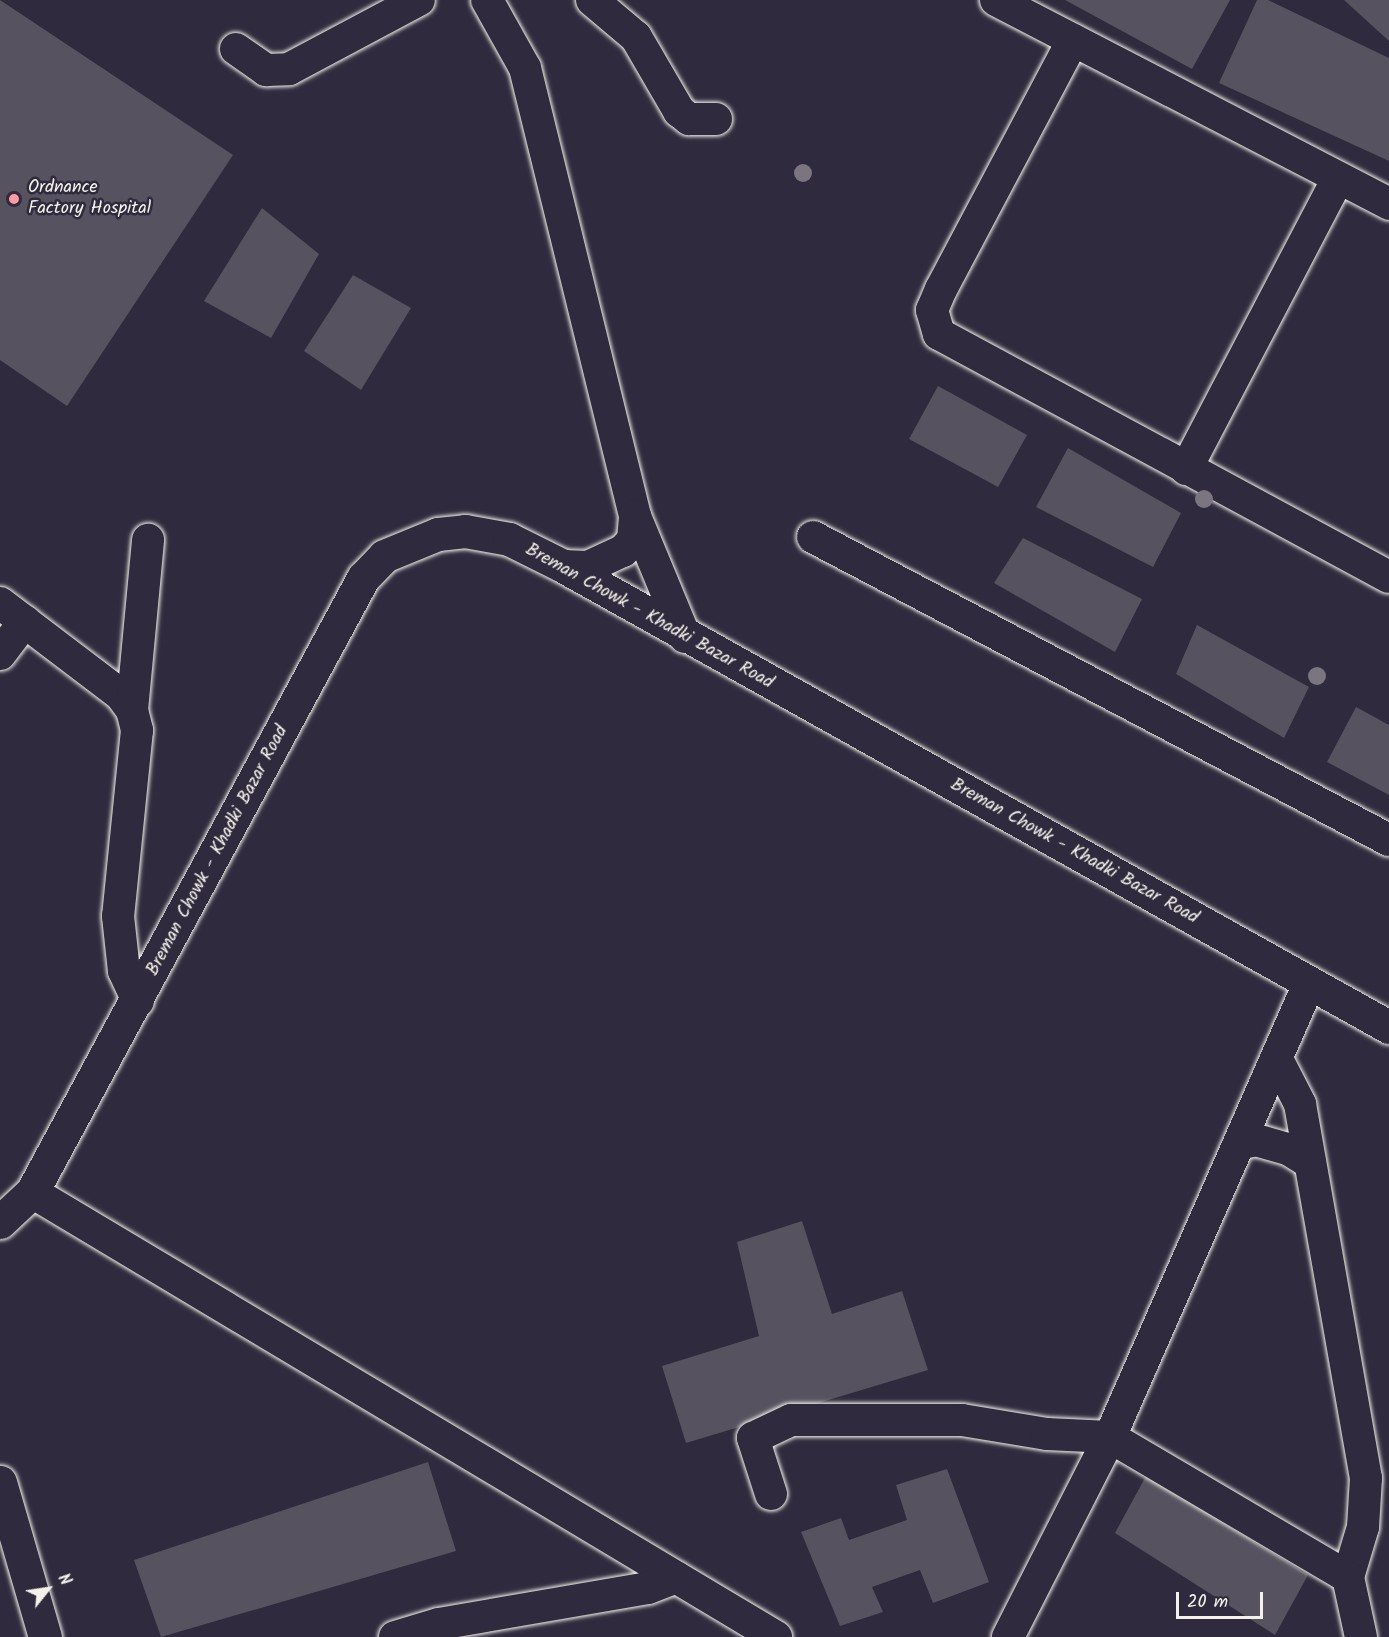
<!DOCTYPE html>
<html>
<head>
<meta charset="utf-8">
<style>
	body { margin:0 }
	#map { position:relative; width:1389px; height:1637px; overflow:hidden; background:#2f2a3d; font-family:Kalam,sans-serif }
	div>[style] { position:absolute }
	.building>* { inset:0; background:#56525f }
	.roads { filter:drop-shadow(0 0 2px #f4f1e8) drop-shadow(0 0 2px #f4f1e8) }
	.minor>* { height:32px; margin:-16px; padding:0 16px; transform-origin:16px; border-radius:16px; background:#2f2a3d }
	.major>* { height:33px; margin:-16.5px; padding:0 16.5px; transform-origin:16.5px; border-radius:16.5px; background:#2f2a3d }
	.trees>* { width:18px; height:18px; margin:-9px; border-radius:50%; background:#7a757e }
	.dots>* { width:16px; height:16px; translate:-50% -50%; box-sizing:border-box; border:3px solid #2f2a3d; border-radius:50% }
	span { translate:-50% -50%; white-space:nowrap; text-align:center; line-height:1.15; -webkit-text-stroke:5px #2f2a3d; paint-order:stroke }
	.poi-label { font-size:18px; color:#f4f1e8 }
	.left { translate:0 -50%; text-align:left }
	.street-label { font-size:18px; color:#f4f1e8 }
	.north { position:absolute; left:18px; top:1559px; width:60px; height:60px; -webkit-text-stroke:4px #2f2a3d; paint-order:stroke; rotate:60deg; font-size:16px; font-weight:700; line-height:24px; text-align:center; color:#f4f1e8 }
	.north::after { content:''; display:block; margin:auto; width:21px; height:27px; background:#f4f1e8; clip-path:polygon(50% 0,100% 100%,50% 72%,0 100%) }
	.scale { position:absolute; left:1176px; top:1592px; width:87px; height:27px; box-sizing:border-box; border:3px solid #f4f1e8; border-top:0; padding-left:8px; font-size:18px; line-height:21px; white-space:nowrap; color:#f4f1e8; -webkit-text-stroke:4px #2f2a3d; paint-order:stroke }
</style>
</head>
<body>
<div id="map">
	<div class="building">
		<div style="clip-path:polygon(0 0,233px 155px,67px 406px,0 360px)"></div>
		<div style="clip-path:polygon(1065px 0,1230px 0,1192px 69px)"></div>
		<div style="clip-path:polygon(1257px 0,1268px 0,1389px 58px,1389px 161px,1219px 83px)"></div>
		<div style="clip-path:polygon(1344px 0,1389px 0,1389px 41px)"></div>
		<div style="clip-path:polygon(262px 208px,319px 254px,271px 338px,204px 301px)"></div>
		<div style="clip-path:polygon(353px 275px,411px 308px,361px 390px,304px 351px)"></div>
		<div style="clip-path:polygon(938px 386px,1027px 435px,998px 487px,909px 439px)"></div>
		<div style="clip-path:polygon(1068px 448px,1181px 513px,1153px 567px,1036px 507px)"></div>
		<div style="clip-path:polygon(1023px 538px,1142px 599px,1115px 652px,994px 583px)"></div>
		<div style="clip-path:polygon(1197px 625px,1309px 687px,1284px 738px,1176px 674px)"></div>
		<div style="clip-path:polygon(1356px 707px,1389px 725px,1389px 795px,1327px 762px)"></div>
		<div style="clip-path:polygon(802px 1221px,832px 1314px,902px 1291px,928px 1370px,686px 1443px,662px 1366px,759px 1336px,737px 1242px)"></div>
		<div style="clip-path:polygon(428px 1462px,456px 1551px,161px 1637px,134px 1560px)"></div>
		<div style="clip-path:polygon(947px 1469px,989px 1582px,933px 1603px,920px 1570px,872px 1587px,883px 1612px,840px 1626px,801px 1532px,841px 1518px,849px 1540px,907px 1520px,896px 1485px)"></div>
		<div style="clip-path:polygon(1146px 1476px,1308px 1575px,1275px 1635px,1115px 1533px)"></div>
	</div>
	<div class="roads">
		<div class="minor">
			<div style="left:487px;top:0;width:78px;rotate:60.8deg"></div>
			<div style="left:525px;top:68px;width:461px;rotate:76.2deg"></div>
			<div style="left:635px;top:516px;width:131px;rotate:67.5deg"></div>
			<div style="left:592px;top:0;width:57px;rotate:40.1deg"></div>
			<div style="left:636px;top:37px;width:86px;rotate:59.8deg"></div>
			<div style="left:679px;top:111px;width:13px;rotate:39deg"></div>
			<div style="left:689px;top:119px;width:27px"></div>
			<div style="left:996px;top:0;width:443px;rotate:27.4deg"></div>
			<div style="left:1073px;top:40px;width:282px;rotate:117.9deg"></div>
			<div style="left:941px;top:289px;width:23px;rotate:113deg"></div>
			<div style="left:932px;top:310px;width:25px;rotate:74deg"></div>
			<div style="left:939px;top:334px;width:511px;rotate:28.37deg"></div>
			<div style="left:236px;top:49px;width:37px;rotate:35deg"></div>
			<div style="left:266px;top:70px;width:23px;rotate:-2deg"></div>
			<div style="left:289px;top:69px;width:147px;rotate:-28deg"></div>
			<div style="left:1186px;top:469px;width:328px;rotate:-62.4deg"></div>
			<div style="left:813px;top:537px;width:651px;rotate:27.75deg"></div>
			<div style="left:563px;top:566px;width:25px;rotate:2deg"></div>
			<div style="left:588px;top:567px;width:38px;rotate:-25deg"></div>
			<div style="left:623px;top:551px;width:15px;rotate:-48deg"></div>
			<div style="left:633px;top:540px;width:24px;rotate:-85deg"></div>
			<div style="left:0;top:603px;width:152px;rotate:37.2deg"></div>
			<div style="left:121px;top:695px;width:19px;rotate:54deg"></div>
			<div style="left:132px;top:710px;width:21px;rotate:76deg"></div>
			<div style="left:137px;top:730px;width:187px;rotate:95.8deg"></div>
			<div style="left:118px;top:916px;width:55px;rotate:83.8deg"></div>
			<div style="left:124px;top:971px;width:33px;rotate:65deg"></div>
			<div style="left:0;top:654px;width:41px;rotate:-52.9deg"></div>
			<div style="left:132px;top:710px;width:171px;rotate:-84.6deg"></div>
			<div style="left:1277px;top:1059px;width:51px;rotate:62.9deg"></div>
			<div style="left:1300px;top:1104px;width:380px;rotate:80deg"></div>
			<div style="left:1366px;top:1478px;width:49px;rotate:93.5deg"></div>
			<div style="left:1363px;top:1527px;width:52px;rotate:106.7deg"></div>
			<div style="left:1348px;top:1577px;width:61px;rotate:77.8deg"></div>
			<div style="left:1239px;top:1144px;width:17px;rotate:-13deg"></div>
			<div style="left:1256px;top:1140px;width:33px;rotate:16deg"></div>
			<div style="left:1288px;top:1149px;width:26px;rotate:32deg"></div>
			<div style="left:32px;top:1192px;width:867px;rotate:30.88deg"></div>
			<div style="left:771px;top:1494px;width:59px;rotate:-107.8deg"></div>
			<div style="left:753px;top:1438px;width:42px;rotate:-25.3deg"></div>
			<div style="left:791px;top:1420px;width:171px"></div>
			<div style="left:962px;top:1420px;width:86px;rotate:9.4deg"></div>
			<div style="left:1047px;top:1434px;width:63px;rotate:2.7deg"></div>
			<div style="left:1110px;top:1437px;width:276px;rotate:30.5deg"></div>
			<div style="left:395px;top:1637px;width:46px;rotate:-16.5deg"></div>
			<div style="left:439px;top:1624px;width:212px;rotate:-9.8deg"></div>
			<div style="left:648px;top:1588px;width:30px;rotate:-21deg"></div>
			<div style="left:1008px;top:1637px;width:225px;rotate:-63deg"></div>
			<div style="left:1110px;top:1437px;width:496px;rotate:-66.3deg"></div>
		</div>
		<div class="major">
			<div style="left:0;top:1222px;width:44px;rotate:-43.2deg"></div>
			<div style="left:32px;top:1192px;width:698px;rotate:-61.67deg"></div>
			<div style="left:363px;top:578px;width:30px;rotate:-46deg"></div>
			<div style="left:384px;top:556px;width:58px;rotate:-22.2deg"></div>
			<div style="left:438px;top:534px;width:27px;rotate:-6deg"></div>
			<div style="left:465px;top:531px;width:45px;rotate:10.3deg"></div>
			<div style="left:509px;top:539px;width:60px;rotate:26.6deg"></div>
			<div style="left:563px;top:566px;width:946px;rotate:29.17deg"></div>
			<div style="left:0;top:1482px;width:161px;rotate:73.8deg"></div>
		</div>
	</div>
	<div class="trees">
		<div style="left:803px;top:173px"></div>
		<div style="left:1204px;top:499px"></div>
		<div style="left:1317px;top:676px"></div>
	</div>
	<div class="dots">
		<div style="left:14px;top:199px;background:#ff9aa2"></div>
	</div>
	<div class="poi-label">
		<span class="left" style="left:28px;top:199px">Ordnance<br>Factory Hospital</span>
	</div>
	<div class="street-label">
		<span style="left:649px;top:617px;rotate:29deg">Breman Chowk - Khadki Bazar Road</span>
		<span style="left:218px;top:851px;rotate:-62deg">Breman Chowk - Khadki Bazar Road</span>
		<span style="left:1074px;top:852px;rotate:29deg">Breman Chowk - Khadki Bazar Road</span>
	</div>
	<div class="north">N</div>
	<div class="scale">20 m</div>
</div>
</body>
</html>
